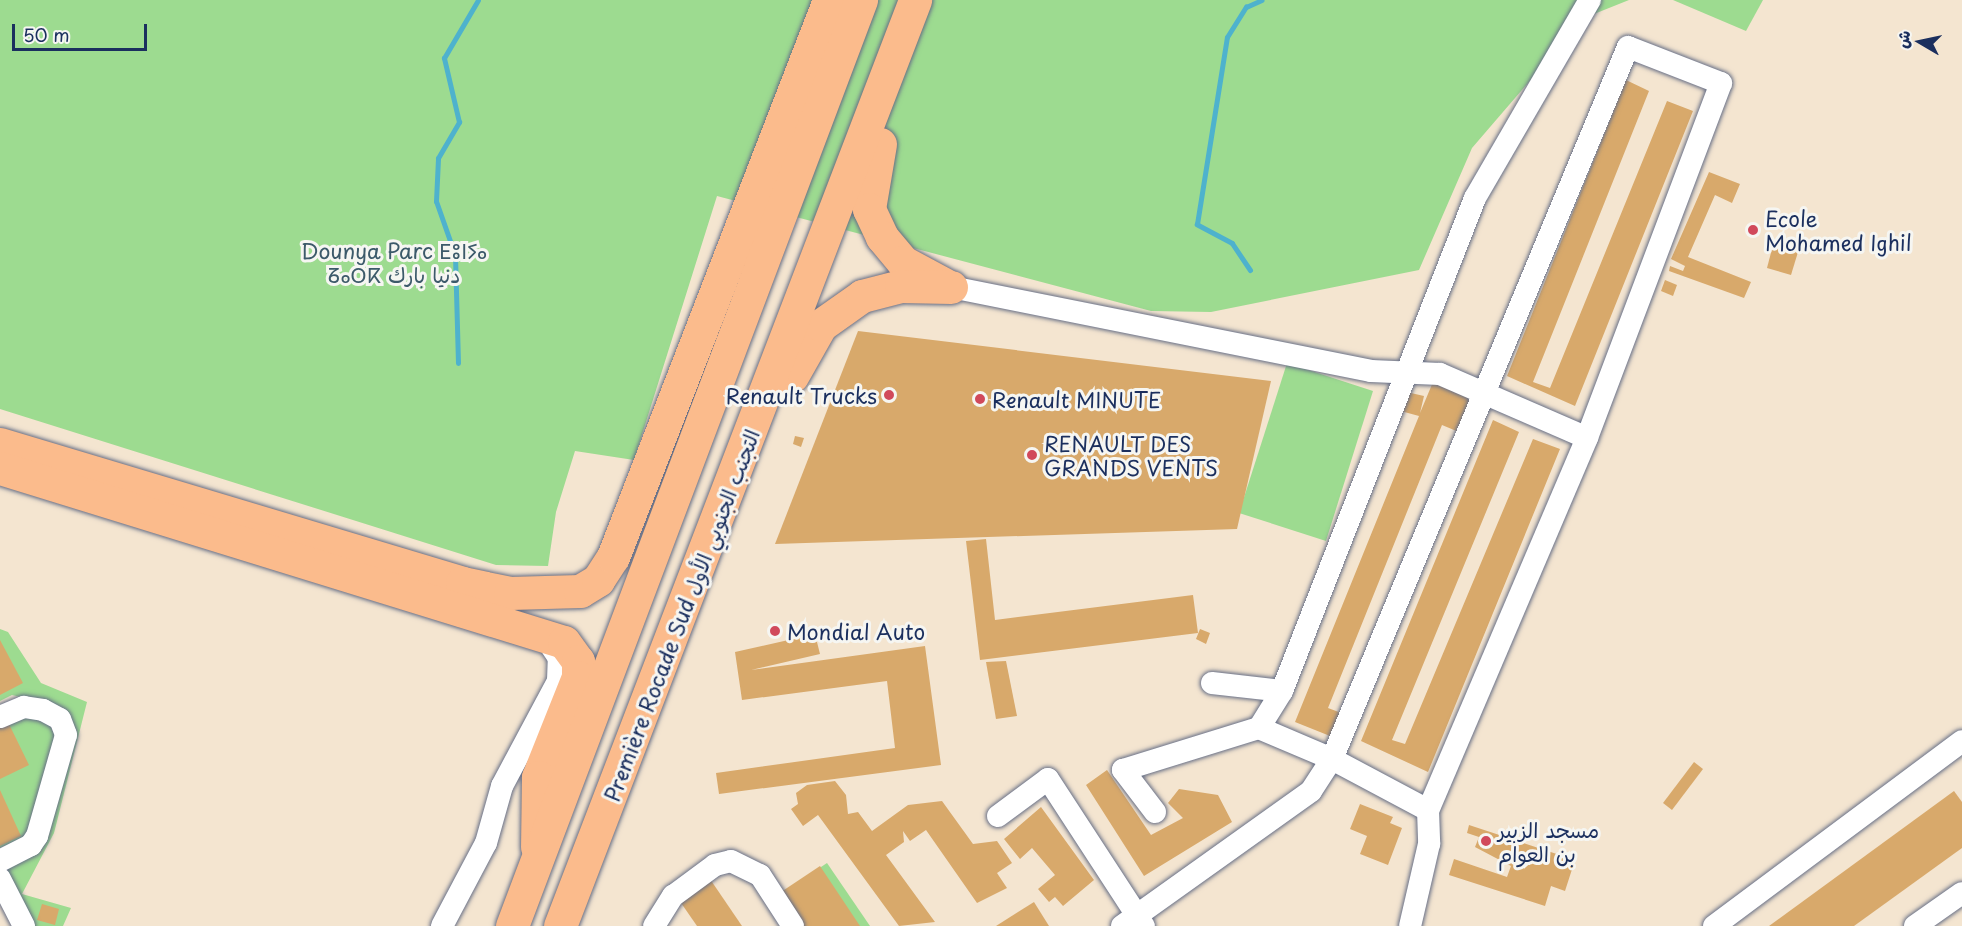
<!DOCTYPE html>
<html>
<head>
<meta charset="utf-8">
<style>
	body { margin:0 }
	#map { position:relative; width:1962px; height:926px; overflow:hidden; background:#f4e5d0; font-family:"Playpen Sans","Playpen Sans Arabic","Noto Sans Tifinagh",sans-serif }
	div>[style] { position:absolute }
	.green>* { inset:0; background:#9ddb90 }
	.stream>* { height:5px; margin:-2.5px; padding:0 2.5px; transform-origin:2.5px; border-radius:2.5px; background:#4eb2cd }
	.building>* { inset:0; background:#d8a96b }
	.roads { filter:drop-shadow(0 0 2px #676f86) drop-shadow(0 0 2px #676f86) }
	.minor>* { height:22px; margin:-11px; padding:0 11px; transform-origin:11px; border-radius:11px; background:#fff }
	.highway>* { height:33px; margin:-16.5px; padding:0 16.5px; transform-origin:16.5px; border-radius:16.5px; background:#fbbb8c }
	.dots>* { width:16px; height:16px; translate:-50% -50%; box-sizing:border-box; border:3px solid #f6f6f2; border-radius:50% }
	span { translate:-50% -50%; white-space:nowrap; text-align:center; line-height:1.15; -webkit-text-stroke:6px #f6f6f2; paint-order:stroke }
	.poi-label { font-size:21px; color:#1b2f5e }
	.left { translate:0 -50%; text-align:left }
	.right { translate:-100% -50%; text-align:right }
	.park-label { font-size:21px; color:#3c5a6a }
	.street-label { font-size:21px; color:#1b2f5e }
	.north { position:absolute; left:1890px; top:12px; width:60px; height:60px; -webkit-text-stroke:4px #f6f6f2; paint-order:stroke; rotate:279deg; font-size:16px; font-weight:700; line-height:24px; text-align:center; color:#1b2f5e }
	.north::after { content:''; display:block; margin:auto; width:21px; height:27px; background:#1b2f5e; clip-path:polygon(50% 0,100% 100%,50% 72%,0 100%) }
	.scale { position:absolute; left:12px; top:24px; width:135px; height:27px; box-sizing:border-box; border:3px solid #1b2f5e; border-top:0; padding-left:8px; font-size:18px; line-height:21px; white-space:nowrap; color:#1b2f5e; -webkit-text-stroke:4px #f6f6f2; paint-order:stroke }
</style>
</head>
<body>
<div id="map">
	<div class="green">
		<div style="clip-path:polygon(0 0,1629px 0,1584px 18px,1472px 148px,1419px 270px,1211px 312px,1151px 311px,717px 196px,634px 460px,575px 451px,556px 512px,548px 566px,496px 565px,0 409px)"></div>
		<div style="clip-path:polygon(1673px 0,1763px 0,1746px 31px)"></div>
		<div style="clip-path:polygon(1287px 363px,1373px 391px,1326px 541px,1239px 513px)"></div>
		<div style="clip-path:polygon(0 629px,8px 632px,41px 683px,87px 702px,54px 833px,22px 894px,71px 908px,63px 926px,33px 926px,6px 870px,20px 861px,73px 737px,29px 699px,12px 695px,0 701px)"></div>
		<div style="clip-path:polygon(24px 715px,49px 722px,57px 741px,28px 836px,0 848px,0 725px)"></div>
		<div style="clip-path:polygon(827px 863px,870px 926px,813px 926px,788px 889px)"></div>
	</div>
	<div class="stream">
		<div style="left:1250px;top:270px;width:32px;rotate:-124deg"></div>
		<div style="left:1232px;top:243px;width:40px;rotate:-152deg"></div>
		<div style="left:1197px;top:224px;width:189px;rotate:-80.9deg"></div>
		<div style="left:1227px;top:37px;width:36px;rotate:-58deg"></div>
		<div style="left:1246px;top:7px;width:17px;rotate:-24deg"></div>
		<div style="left:458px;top:363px;width:108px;rotate:-91.6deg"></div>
		<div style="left:455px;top:255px;width:57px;rotate:-109.4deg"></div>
		<div style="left:436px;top:201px;width:43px;rotate:-87.3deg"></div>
		<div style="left:438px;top:158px;width:42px;rotate:-59.7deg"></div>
		<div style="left:459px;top:122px;width:66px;rotate:-103.2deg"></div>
		<div style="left:444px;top:58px;width:67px;rotate:-59.6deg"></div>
	</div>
	<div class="building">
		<div style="clip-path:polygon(1626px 80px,1649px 91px,1533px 382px,1550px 388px,1667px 101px,1693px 111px,1575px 406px,1507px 376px)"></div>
		<div style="clip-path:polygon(1709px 172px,1740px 184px,1732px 203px,1715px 195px,1688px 257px,1751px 282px,1744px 298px,1669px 271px,1670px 266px,1683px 271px,1685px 266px,1671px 259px)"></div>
		<div style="clip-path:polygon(1773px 245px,1798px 252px,1791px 275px,1767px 268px)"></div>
		<div style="clip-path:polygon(1665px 280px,1677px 285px,1673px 296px,1661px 291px)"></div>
		<div style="clip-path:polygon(858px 331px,1271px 381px,1237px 529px,775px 544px)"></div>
		<div style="clip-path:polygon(1433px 382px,1480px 401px,1466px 435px,1442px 425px,1328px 708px,1344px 714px,1335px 738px,1295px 722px,1419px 416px,1397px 410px,1402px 391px,1424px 396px,1420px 413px)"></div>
		<div style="clip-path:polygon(1493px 420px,1519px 432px,1392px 740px,1405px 744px,1533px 439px,1560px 449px,1428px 772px,1361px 741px)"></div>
		<div style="clip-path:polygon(795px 436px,804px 438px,801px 447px,793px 444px)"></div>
		<div style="clip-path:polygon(986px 539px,995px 620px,1193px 595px,1198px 633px,980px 660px,966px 541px)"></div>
		<div style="clip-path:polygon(1200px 629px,1210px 633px,1206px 644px,1196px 639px)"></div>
		<div style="clip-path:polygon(815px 634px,820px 654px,751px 670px,925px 646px,941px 765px,719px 794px,716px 773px,895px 748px,887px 681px,742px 700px,735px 652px)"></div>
		<div style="clip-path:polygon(0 640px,23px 683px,0 695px)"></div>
		<div style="clip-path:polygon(1006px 661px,1017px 716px,996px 719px,986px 662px)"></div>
		<div style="clip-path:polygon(8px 722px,29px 765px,0 779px,0 726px)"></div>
		<div style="clip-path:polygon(1694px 762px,1703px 769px,1672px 810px,1663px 803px)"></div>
		<div style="clip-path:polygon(1107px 770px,1151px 835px,1183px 818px,1168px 803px,1179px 789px,1218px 795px,1232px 822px,1144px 876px,1086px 785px)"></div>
		<div style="clip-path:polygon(835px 781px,846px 795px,848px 814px,858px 812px,872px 831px,908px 805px,942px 801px,973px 844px,997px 841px,1012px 863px,997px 873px,1007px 888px,977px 903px,926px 830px,910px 841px,903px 831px,904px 842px,886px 855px,935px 922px,899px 926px,818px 815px,803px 826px,791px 809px,798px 804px,796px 793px,807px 785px)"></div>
		<div style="clip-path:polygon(0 790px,21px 836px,0 846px)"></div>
		<div style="clip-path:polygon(1954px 791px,1962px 802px,1962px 848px,1854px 926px,1769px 926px)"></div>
		<div style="clip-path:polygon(1360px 804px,1393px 817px,1390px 823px,1402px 828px,1388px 865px,1360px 854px,1367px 836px,1350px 829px)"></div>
		<div style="clip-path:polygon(1041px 807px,1094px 880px,1063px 906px,1055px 897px,1049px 902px,1038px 889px,1055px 875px,1032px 848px,1020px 859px,1004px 839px)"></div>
		<div style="clip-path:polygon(1469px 825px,1575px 860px,1565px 891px,1551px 886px,1545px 906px,1449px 875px,1454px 859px,1507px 877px,1511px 866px,1475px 847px,1479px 837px,1467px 833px)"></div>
		<div style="clip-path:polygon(820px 866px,860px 926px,803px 926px,781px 892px)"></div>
		<div style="clip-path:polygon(710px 879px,742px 926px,697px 926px,679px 900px)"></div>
		<div style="clip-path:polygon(1034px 902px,1049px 926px,996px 926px)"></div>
		<div style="clip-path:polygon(42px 904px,59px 909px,55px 925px,37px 920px)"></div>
	</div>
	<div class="roads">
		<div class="minor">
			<div style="left:951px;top:287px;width:428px;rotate:11.3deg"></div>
			<div style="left:1371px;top:371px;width:69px;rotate:2.5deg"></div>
			<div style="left:1440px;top:374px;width:160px;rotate:23.5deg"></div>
			<div style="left:1212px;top:683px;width:70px;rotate:6.5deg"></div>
			<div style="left:0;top:717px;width:26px;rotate:-23deg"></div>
			<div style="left:24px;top:707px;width:19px;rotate:9deg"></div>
			<div style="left:43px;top:710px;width:19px;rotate:28deg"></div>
			<div style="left:60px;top:719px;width:17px;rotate:69deg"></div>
			<div style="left:66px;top:735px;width:105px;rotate:106deg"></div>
			<div style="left:37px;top:836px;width:11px;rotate:124deg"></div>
			<div style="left:31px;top:845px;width:35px;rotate:153deg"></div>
			<div style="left:1259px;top:728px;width:44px;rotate:-58.1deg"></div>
			<div style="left:1282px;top:691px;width:529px;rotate:-68.62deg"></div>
			<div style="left:1475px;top:198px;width:229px;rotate:-59.9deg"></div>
			<div style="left:1155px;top:812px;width:53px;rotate:-127.3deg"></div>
			<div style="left:1123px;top:770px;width:142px;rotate:-17.2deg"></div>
			<div style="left:1259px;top:728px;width:79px;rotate:23deg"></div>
			<div style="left:1332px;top:759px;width:109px;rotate:28deg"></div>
			<div style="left:1428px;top:810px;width:34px;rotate:88deg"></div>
			<div style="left:1429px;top:844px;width:84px;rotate:103deg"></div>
			<div style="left:998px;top:816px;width:62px;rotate:-36.5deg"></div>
			<div style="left:1048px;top:779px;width:176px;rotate:56.9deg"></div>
			<div style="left:0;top:879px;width:53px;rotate:62.9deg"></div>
			<div style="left:442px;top:926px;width:94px;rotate:-62.1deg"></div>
			<div style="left:486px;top:843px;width:59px;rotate:-74.3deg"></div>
			<div style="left:502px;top:786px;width:119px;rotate:-61.9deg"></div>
			<div style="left:558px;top:681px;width:23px;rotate:-88deg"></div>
			<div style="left:559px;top:658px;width:25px;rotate:-124deg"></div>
			<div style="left:654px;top:926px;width:36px;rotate:-58deg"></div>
			<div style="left:673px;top:896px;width:52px;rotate:-36.4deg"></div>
			<div style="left:715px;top:865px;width:16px;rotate:-14deg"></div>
			<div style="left:731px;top:861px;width:32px;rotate:26deg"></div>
			<div style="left:760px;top:875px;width:61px;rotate:57.1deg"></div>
			<div style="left:1122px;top:926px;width:232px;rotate:-35.5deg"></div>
			<div style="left:1311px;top:791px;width:38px;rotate:-57deg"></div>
			<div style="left:1332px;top:759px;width:771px;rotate:-67.43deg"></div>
			<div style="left:1628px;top:47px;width:100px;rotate:21.2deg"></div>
			<div style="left:1721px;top:83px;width:379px;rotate:110.7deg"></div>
			<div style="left:1587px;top:438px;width:405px;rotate:113.1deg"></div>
			<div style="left:1714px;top:926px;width:309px;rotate:-36.7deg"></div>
			<div style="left:1915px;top:926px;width:57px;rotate:-35.1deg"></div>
		</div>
		<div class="highway">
			<div style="left:880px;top:144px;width:66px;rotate:99.6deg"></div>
			<div style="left:869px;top:209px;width:31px;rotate:65deg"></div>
			<div style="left:882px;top:237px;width:33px;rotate:50deg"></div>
			<div style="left:903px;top:262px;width:47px;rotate:28.2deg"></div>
			<div style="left:792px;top:376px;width:59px;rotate:-60.4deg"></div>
			<div style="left:821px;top:325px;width:50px;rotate:-35.3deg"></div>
			<div style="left:862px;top:296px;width:40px;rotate:-14.4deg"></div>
			<div style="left:901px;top:286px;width:50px;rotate:1.1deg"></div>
			<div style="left:0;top:444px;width:482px;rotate:16.7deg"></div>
			<div style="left:462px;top:583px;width:49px;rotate:11.8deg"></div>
			<div style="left:510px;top:593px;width:70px;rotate:-1.6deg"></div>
			<div style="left:580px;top:591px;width:21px;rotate:-31deg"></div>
			<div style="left:598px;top:580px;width:27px;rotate:-57deg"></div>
			<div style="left:613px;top:557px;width:597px;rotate:-68.8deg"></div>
			<div style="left:0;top:468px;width:590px;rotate:17.15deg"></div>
			<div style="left:564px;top:642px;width:24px;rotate:54deg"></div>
			<div style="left:578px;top:661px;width:16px;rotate:90deg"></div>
			<div style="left:578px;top:677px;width:108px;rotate:111.8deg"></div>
			<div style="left:538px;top:777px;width:70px;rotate:90.8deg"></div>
			<div style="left:512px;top:926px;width:990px;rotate:-69.35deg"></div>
			<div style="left:560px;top:926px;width:992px;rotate:-69.02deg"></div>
		</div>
	</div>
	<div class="dots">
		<div style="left:1753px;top:230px;background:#d1495b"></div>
		<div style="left:889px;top:395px;background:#d1495b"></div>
		<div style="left:980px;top:399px;background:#d1495b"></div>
		<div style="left:1032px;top:455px;background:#d1495b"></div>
		<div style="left:775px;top:631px;background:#d1495b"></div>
		<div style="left:1486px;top:841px;background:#d1495b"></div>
	</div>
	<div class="poi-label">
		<span class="left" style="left:1765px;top:230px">Ecole<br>Mohamed Ighil</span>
		<span class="right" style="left:877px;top:395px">Renault Trucks</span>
		<span class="left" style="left:992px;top:399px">Renault MINUTE</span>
		<span class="left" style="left:1044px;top:455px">RENAULT DES<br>GRANDS VENTS</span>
		<span class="left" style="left:787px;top:631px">Mondial Auto</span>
		<span class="left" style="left:1498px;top:841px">مسجد الزبير<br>بن العوام</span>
	</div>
	<div class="park-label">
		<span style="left:394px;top:262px">Dounya Parc ⴹⵓⵏⵢⴰ<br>ⵒⴰⵔⴽ دنيا بارك</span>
	</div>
	<div class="street-label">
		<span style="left:681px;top:615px;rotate:-69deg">Première Rocade Sud التجنب الجنوبي الأول</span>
	</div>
	<div class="north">ش</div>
	<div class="scale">50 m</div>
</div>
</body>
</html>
